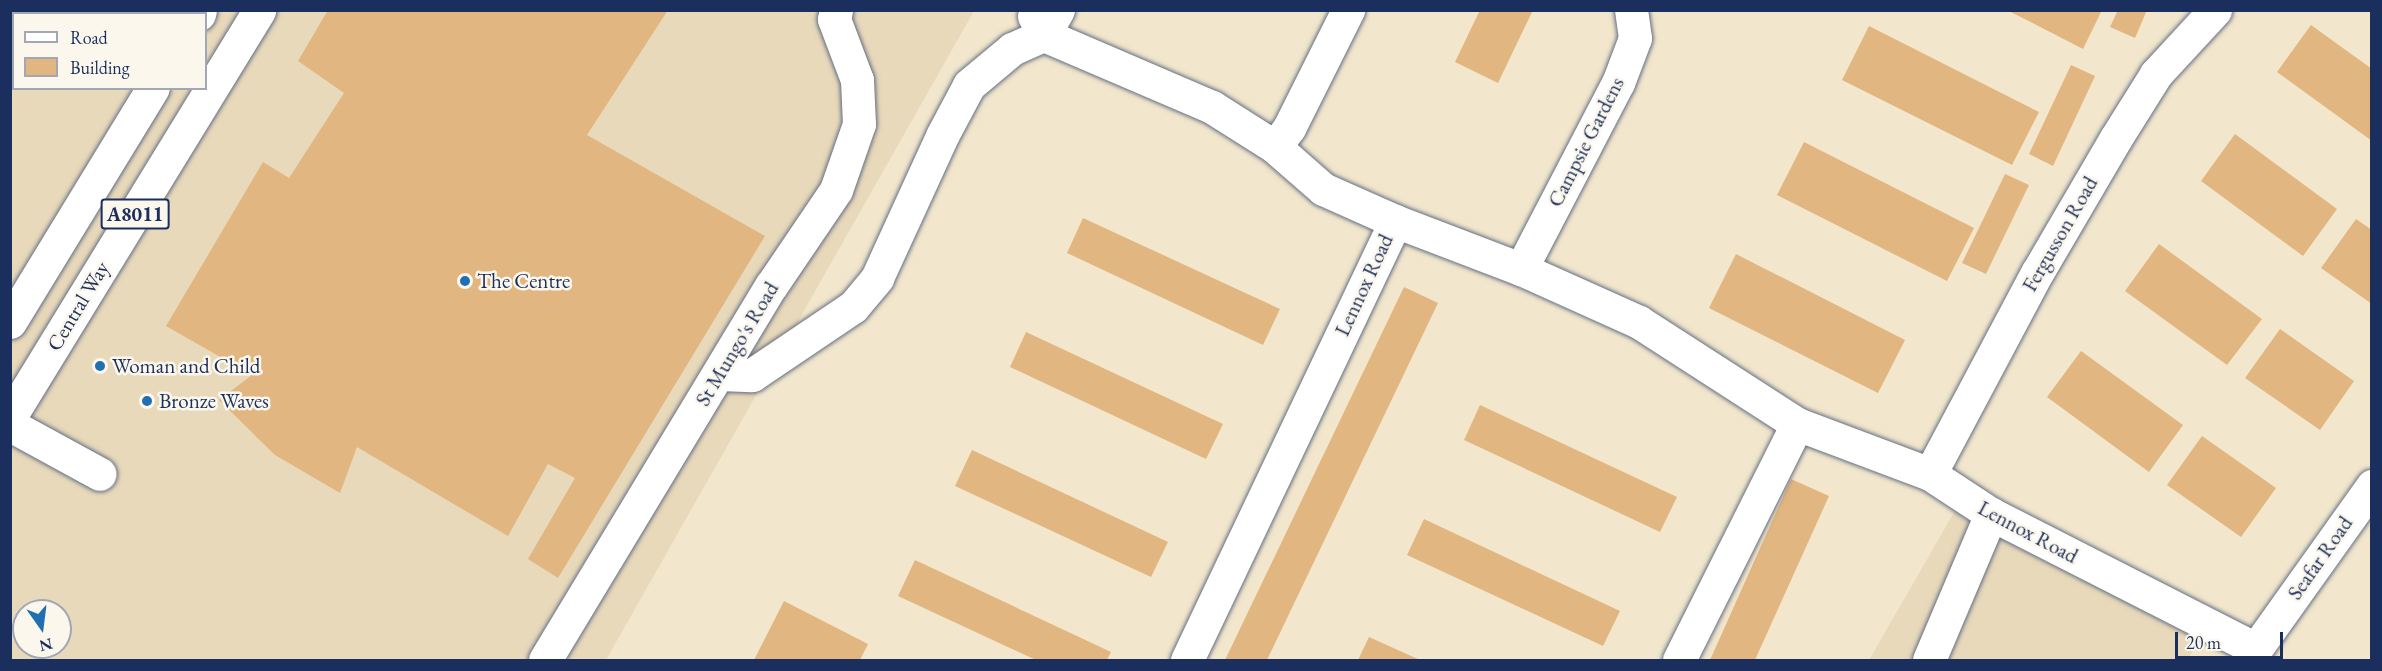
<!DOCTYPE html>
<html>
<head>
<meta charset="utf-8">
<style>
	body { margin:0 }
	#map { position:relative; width:2382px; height:671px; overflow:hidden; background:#f2e7cc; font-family:"EB Garamond",serif }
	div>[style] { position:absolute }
	.built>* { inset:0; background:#e8d9ba }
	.building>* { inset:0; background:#e2b680 }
	.roads { filter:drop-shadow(0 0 2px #666f84) drop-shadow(0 0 2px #666f84) }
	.minor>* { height:33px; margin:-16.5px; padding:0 16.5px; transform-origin:16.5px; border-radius:16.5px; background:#fff }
	.major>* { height:33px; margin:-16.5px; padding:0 16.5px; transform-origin:16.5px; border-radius:16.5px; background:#fff }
	.dots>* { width:16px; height:16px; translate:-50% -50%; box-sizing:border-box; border:3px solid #fbf7ec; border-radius:50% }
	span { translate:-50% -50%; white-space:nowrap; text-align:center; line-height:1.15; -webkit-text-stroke:5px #fbf7ec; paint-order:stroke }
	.shield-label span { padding:2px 4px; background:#fbf7ec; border:2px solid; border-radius:4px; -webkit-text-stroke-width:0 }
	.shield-label { font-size:20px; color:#1b2f5e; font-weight:700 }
	.street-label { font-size:21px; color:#1b2f5e }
	.poi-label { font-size:21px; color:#1b2f5e }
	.left { translate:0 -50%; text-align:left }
	.frame { position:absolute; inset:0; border:12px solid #1b2f5e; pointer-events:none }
	.legend { position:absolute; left:12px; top:12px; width:195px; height:78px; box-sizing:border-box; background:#fbf7ec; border:2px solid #a1a7b3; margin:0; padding:8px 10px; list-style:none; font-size:18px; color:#1b2f5e }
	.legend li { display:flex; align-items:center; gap:12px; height:30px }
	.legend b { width:30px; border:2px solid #a1a7b3 }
	.north { position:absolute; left:12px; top:599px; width:60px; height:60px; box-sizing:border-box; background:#fbf7ec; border:2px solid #a1a7b3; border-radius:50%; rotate:166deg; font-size:16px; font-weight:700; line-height:24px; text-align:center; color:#1b2f5e }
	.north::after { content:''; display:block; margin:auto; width:21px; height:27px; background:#1f6fb2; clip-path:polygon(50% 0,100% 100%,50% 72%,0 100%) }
	.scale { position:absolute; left:2175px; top:632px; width:108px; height:27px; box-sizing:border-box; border:3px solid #1b2f5e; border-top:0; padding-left:8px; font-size:18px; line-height:21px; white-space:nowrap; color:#1b2f5e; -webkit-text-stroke:4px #fbf7ec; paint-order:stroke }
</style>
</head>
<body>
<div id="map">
	<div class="built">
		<div style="clip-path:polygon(evenodd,10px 11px,974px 11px,606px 660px,11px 660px,10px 11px,14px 14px,206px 14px,206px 88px,14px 88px,14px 14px,10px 11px,24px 611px,60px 611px,60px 647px,24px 647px,24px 611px)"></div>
		<div style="clip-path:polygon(1956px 509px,2201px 638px,2187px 660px,1869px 660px)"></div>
	</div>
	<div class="building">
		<div style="clip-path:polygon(328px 10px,668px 10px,587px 135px,765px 236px,558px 578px,528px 559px,575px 478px,548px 464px,508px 536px,357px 447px,340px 493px,275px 455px,219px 400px,252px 375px,166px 326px,263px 162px,289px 178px,344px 93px,298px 61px)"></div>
		<div style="clip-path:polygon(1480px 10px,1533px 10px,1498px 83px,1455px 62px)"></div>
		<div style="clip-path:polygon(2007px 10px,2102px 10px,2083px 49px)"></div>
		<div style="clip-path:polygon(2118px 10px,2147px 10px,2135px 38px,2110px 27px)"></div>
		<div style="clip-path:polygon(2311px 25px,2372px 69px,2372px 141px,2277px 72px)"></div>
		<div style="clip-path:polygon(1869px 26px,2039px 112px,2012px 165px,1842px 80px)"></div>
		<div style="clip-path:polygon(2071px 65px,2095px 76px,2053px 166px,2029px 154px)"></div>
		<div style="clip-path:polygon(2235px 134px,2337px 209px,2303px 256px,2201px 181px)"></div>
		<div style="clip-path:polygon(1804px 142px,1974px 228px,1947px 281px,1777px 195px)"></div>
		<div style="clip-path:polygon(2005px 174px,2029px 185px,1986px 274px,1962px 263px)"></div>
		<div style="clip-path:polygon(1083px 218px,1280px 309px,1263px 345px,1067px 253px)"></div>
		<div style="clip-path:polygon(2356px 219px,2372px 230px,2372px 304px,2321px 268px)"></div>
		<div style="clip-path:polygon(2159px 244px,2262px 319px,2227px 365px,2125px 291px)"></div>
		<div style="clip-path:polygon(1736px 254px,1905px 340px,1878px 393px,1709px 308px)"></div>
		<div style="clip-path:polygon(1404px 287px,1438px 303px,1267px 660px,1225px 660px)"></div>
		<div style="clip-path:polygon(2280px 329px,2354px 381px,2320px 430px,2245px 378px)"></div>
		<div style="clip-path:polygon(1026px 332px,1223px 424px,1206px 459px,1010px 367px)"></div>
		<div style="clip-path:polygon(2081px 351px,2183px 425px,2149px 472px,2047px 397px)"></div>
		<div style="clip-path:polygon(1480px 405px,1677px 497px,1660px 532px,1464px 440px)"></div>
		<div style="clip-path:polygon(2202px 436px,2276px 488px,2241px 537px,2167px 485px)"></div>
		<div style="clip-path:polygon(972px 450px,1168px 542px,1151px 577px,955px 486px)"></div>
		<div style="clip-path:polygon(1791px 479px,1829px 496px,1755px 660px,1710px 660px)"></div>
		<div style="clip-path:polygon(1424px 519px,1620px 611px,1603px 646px,1407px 555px)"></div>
		<div style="clip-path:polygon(915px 560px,1111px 652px,1107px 660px,1036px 660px,898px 596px)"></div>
		<div style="clip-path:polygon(784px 601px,868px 644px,860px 660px,754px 660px)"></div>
		<div style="clip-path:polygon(1369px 637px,1420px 660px,1358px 660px)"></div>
	</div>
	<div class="roads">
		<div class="minor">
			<div style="left:1034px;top:16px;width:21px;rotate:62deg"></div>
			<div style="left:1044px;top:35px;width:183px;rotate:23.2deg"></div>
			<div style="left:1212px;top:107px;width:75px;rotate:32.4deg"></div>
			<div style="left:1275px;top:147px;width:64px;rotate:41.2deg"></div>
			<div style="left:1323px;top:189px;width:79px;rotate:24deg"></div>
			<div style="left:10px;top:20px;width:4px;rotate:27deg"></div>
			<div style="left:1275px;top:147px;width:24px;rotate:-54deg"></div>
			<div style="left:1289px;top:128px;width:132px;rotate:-63.4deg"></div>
			<div style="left:1521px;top:269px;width:210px;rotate:-62.5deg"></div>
			<div style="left:1618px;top:83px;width:48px;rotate:-69.3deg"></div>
			<div style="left:1635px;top:38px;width:28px;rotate:-98deg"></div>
			<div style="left:719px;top:374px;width:33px;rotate:2deg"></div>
			<div style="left:752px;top:375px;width:122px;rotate:-34deg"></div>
			<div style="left:853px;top:307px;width:38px;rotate:-50deg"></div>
			<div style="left:877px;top:278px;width:158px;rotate:-65.4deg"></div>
			<div style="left:943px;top:134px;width:55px;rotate:-62deg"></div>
			<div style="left:969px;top:85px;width:56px;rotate:-39.9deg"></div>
			<div style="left:1012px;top:49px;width:35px;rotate:-24deg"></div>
			<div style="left:1044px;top:35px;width:29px;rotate:-61deg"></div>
			<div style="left:10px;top:425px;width:102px;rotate:28.6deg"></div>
			<div style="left:1930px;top:474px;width:228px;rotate:-62deg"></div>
			<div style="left:2037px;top:273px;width:156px;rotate:-59.7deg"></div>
			<div style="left:2116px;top:138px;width:75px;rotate:-58deg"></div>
			<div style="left:2156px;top:74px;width:87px;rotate:-47.3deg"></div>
			<div style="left:545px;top:660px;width:437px;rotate:-58.9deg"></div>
			<div style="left:771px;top:286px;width:116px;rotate:-55.9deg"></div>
			<div style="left:836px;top:190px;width:70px;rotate:-70.8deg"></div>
			<div style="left:859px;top:124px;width:44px;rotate:-92.6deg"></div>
			<div style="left:857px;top:80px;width:65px;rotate:-110.7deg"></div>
			<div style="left:834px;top:19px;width:9px;rotate:-77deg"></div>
			<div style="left:1187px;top:660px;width:486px;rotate:-64.6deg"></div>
			<div style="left:1395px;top:221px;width:135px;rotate:20.9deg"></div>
			<div style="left:1521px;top:269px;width:129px;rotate:24.2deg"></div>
			<div style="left:1639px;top:322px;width:188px;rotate:32.8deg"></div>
			<div style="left:1797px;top:424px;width:142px;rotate:20.6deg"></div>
			<div style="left:1930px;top:474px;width:73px;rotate:33.3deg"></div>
			<div style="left:1991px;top:514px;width:297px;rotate:27deg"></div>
			<div style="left:1679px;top:660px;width:264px;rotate:-63.4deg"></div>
			<div style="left:1929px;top:660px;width:159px;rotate:-67deg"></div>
			<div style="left:2248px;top:660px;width:214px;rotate:-54.5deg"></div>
		</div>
		<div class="major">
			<div style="left:199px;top:14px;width:4px;rotate:-76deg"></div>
			<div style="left:10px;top:322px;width:274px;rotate:-58.6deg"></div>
			<div style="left:10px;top:417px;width:477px;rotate:-58.5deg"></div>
		</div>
	</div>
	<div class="dots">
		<div style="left:465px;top:281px;background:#1f6fb2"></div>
		<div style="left:100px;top:366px;background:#1f6fb2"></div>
		<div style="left:147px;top:401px;background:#1f6fb2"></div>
	</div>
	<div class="shield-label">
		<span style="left:135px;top:214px">A8011</span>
	</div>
	<div class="street-label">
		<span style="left:1586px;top:142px;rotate:-63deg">Campsie Gardens</span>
		<span style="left:2060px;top:234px;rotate:-60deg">Fergusson Road</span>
		<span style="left:1364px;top:285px;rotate:-65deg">Lennox Road</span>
		<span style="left:78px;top:306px;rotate:-59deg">Central Way</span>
		<span style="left:737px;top:344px;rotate:-59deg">St Mungo's Road</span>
		<span style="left:2028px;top:532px;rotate:28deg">Lennox Road</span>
		<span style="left:2320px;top:558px;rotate:-55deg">Seafar Road</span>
	</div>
	<div class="poi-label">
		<span class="left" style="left:477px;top:281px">The Centre</span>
		<span class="left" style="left:112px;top:366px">Woman and Child</span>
		<span class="left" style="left:159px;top:401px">Bronze Waves</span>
	</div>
	<div class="frame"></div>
	<ul class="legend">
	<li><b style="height:8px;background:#fff"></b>Road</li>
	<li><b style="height:16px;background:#e2b680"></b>Building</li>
	</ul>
	<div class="north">N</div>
	<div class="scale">20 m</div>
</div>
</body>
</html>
